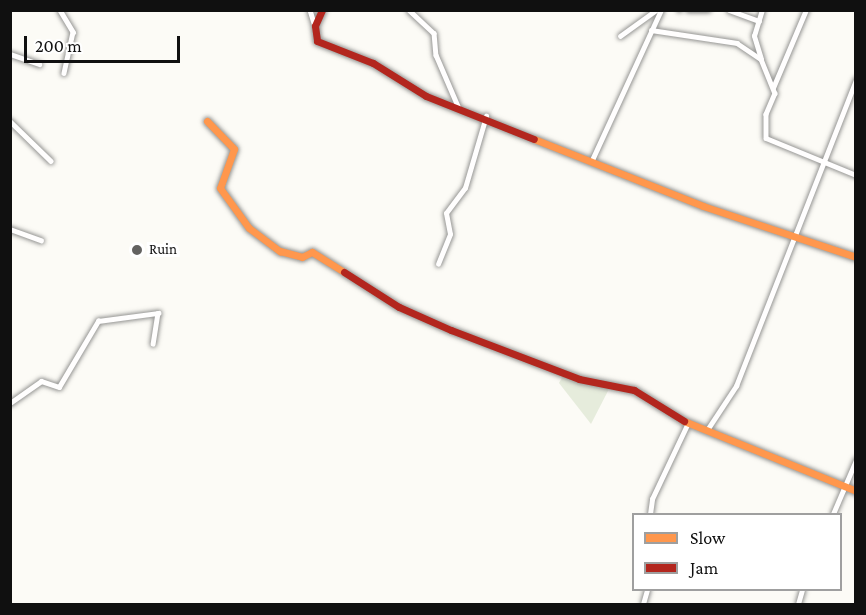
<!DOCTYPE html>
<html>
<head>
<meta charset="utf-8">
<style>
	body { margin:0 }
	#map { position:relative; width:866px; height:615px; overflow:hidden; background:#fcfbf6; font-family:"Crimson Pro",serif }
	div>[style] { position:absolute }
	.cemetery>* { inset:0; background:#e6ecdc }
	.roads { filter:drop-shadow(0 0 2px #969694) drop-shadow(0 0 2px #969694) }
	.street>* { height:4.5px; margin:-2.25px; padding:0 2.25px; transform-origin:2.25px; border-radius:2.25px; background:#fffefe }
	.slow>* { height:7px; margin:-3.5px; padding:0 3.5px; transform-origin:3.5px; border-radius:3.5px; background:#ff974d }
	.jam>* { height:7px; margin:-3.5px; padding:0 3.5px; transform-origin:3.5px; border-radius:3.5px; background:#b3261e }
	.dots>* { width:16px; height:16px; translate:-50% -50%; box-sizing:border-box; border:3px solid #fff; border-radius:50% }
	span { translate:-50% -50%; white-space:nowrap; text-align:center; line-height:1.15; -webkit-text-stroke:6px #fff; paint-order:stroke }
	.poi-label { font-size:15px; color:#101010 }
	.left { translate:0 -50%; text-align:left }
	.frame { position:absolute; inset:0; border:12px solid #101010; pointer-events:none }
	.legend { position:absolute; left:632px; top:513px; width:210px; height:78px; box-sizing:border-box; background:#fff; border:2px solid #9f9f9f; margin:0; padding:8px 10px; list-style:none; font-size:18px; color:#101010 }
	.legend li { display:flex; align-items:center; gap:12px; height:30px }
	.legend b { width:30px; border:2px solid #9f9f9f }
	.scale { position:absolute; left:24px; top:36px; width:156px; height:27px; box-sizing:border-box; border:3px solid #101010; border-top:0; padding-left:8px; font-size:18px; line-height:21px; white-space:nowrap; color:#101010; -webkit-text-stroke:4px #fff; paint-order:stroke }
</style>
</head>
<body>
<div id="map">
	<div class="cemetery">
		<div style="clip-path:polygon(564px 374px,609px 389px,591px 424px,559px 383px)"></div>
	</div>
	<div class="roads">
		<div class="street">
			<div style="left:60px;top:10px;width:26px;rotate:59deg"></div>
			<div style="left:73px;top:32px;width:42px;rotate:102.4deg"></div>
			<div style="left:310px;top:10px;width:17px;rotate:73deg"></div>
			<div style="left:409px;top:10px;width:34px;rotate:43deg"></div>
			<div style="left:434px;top:33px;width:22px;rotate:85deg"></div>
			<div style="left:436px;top:55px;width:56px;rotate:66.7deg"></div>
			<div style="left:679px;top:10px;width:1px"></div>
			<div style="left:688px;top:10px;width:21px"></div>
			<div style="left:729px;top:10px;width:32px;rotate:20deg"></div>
			<div style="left:651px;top:30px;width:87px;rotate:8.6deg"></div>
			<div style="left:737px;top:43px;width:29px;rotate:34deg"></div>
			<div style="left:761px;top:59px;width:37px;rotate:68deg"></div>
			<div style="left:775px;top:93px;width:23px;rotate:113deg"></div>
			<div style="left:766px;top:114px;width:24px;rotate:90deg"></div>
			<div style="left:766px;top:138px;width:97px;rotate:22.3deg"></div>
			<div style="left:620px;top:36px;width:44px;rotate:-35.8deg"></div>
			<div style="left:10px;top:54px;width:31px;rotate:19deg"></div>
			<div style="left:761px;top:59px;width:24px;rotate:-107deg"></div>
			<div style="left:754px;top:36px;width:27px;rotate:-73deg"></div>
			<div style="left:773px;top:88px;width:85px;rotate:-67.1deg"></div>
			<div style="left:10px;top:121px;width:57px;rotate:44.3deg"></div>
			<div style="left:592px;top:160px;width:165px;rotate:-65.3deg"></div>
			<div style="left:10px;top:229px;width:33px;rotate:20deg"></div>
			<div style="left:438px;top:264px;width:32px;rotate:-68deg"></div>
			<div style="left:450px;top:234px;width:21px;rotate:-101deg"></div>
			<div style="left:446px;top:213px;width:31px;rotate:-53deg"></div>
			<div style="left:465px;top:188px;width:75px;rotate:-73.7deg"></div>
			<div style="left:10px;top:403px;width:38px;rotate:-35deg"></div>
			<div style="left:41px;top:381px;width:19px;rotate:18deg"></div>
			<div style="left:59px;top:387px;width:77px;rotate:-59.4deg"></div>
			<div style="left:98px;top:321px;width:61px;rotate:-7.6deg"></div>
			<div style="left:158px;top:313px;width:31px;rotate:99deg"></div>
			<div style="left:707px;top:430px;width:53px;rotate:-56.6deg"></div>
			<div style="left:736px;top:386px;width:329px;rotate:-68.6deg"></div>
			<div style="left:650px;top:514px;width:15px;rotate:-82deg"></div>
			<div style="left:652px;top:499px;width:84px;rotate:-64.7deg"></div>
			<div style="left:833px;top:514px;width:59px;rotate:-66.9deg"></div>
			<div style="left:643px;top:604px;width:15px;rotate:-74deg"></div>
			<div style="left:798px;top:604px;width:15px;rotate:-74deg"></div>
		</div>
		<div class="slow">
			<div style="left:207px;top:121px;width:39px;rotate:46deg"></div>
			<div style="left:234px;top:149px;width:41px;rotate:109.7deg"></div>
			<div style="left:220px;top:188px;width:49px;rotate:54.1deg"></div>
			<div style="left:249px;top:228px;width:39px;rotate:37deg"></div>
			<div style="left:280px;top:251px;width:23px;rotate:15deg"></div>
			<div style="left:302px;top:257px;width:11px;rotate:-27deg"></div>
			<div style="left:312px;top:252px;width:38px;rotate:32deg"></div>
			<div style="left:534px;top:139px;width:182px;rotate:21.6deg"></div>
			<div style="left:703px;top:206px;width:161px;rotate:18.4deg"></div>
			<div style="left:684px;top:421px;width:186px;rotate:22.1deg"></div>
		</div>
		<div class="jam">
			<div style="left:322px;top:10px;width:17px;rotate:114deg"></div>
			<div style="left:315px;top:26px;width:15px;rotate:82deg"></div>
			<div style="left:317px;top:41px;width:60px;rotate:21.4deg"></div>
			<div style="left:373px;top:63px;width:62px;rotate:31.9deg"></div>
			<div style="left:426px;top:96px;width:116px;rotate:21.7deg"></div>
			<div style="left:344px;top:272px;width:65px;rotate:32.5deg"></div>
			<div style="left:399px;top:307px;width:57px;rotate:23.9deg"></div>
			<div style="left:451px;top:330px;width:137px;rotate:20.9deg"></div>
			<div style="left:579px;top:379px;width:56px;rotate:11.3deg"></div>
			<div style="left:634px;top:390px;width:59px;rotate:31.8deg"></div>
		</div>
	</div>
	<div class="dots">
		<div style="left:137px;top:250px;background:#636260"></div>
	</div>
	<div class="poi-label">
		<span class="left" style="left:149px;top:250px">Ruin</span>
	</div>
	<div class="frame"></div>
	<ul class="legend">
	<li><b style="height:8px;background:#ff974d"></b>Slow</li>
	<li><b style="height:8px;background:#b3261e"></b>Jam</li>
	</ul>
	<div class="scale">200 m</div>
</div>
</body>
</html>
